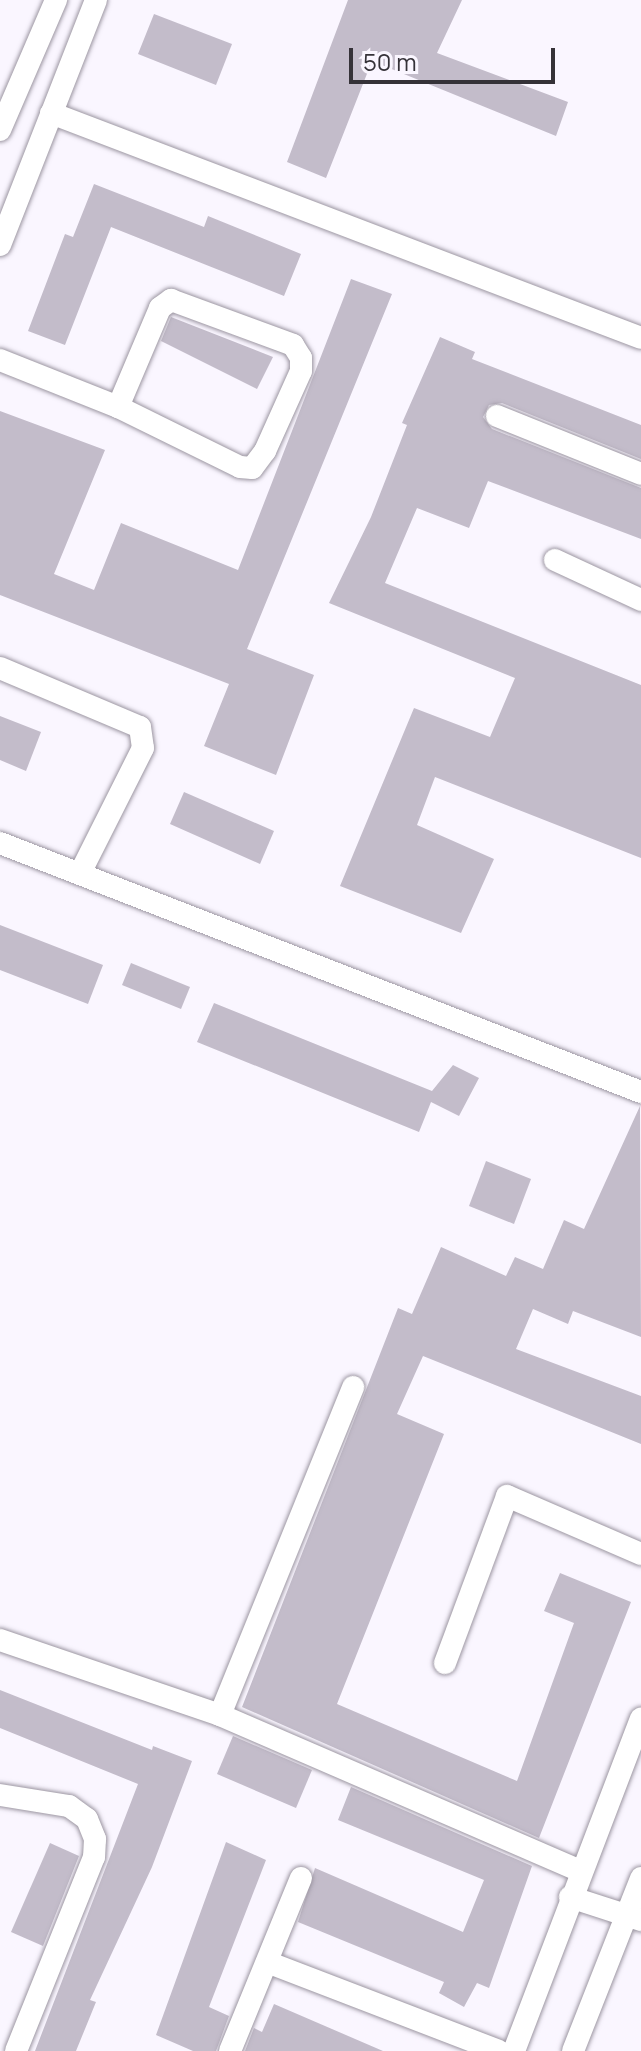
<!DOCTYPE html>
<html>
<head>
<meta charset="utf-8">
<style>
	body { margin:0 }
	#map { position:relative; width:641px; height:2051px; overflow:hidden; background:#faf6ff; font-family:Manrope,sans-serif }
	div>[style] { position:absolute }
	.building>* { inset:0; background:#c3bcca }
	.roads { filter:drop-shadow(0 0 2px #9c96a2) drop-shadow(0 0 2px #9c96a2) }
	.minor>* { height:22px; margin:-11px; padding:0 11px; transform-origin:11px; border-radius:11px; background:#fff }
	span { translate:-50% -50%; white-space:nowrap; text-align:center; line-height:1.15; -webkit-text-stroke:8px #faf6ff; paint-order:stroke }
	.scale { position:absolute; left:349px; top:48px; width:206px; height:36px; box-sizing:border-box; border:4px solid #353238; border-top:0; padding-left:10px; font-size:24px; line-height:28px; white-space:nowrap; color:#353238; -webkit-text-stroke:6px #faf6ff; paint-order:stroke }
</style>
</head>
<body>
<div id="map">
	<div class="building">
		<div style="clip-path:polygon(348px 0,462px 0,437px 53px,568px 102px,556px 136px,372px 61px,326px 178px,287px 162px)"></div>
		<div style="clip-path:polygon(154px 14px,232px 44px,216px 85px,138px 54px)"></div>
		<div style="clip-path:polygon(94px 184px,204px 227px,208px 216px,301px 254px,284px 296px,111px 227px,65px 345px,28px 331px,65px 234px,73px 237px)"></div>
		<div style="clip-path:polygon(351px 279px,392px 294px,247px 649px,314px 675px,276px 775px,204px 746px,229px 684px,0 595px,0 411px,105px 450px,54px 574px,94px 590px,121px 523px,238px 570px)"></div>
		<div style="clip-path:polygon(171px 317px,273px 357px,257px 389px,161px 341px)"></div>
		<div style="clip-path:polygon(440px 337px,475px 352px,472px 359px,641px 425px,641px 459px,502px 403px,489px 405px,483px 417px,492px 429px,641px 488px,641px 539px,488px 481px,469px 528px,417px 508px,385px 583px,641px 685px,641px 858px,435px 777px,417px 825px,494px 859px,461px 933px,340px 886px,414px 708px,490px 737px,515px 678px,329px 603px,371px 517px,407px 425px,402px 423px)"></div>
		<div style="clip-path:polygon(0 716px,41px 732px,26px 771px,0 760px)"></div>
		<div style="clip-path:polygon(184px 792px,274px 831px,260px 864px,170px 824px)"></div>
		<div style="clip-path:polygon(0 925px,103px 965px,88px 1004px,0 970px)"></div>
		<div style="clip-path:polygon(131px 963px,190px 987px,181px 1009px,122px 985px)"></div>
		<div style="clip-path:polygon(214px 1003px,432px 1091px,453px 1065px,479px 1078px,459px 1116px,431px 1102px,419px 1132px,197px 1042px)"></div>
		<div style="clip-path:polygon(640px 1106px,641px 1337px,573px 1311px,568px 1324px,533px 1309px,516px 1349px,641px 1396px,641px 1444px,423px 1356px,397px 1414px,444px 1434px,337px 1704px,517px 1781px,574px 1623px,544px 1611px,560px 1573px,631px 1602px,539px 1838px,242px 1707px,398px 1308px,412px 1314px,441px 1247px,506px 1276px,515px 1257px,543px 1269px,564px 1220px,584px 1229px)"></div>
		<div style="clip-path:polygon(486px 1161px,531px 1179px,514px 1224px,469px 1206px)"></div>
		<div style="clip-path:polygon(0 1690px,152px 1750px,153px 1746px,192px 1761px,152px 1867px,90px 2000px,96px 2002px,76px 2051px,35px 2051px,138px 1784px,0 1728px)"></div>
		<div style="clip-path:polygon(233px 1736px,312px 1770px,296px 1808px,217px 1774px)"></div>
		<div style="clip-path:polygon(351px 1787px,532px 1866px,489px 1988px,477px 1983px,464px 2007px,439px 1993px,444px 1982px,298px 1922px,315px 1868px,463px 1932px,484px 1880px,338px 1820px)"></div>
		<div style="clip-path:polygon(226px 1842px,266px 1860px,209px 2007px,229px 2016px,216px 2051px,193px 2051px,156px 2035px)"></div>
		<div style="clip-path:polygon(50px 1843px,79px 1856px,43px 1946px,11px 1932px)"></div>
		<div style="clip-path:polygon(274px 2004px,383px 2051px,245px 2051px,254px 2028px,262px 2032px)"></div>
	</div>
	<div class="roads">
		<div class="minor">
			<div style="left:51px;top:113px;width:631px;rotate:20.87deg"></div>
			<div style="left:0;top:130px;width:142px;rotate:-66.7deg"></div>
			<div style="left:0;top:245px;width:263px;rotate:-68.6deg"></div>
			<div style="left:171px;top:300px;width:130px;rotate:20.2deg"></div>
			<div style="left:293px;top:345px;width:15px;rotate:58deg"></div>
			<div style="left:301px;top:358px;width:13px;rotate:90deg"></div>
			<div style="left:301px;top:371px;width:88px;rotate:114.2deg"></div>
			<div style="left:265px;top:451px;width:21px;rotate:127deg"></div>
			<div style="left:252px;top:468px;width:12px;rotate:-175deg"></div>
			<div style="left:240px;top:467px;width:136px;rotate:-153.8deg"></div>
			<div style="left:118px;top:407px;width:108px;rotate:-67deg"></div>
			<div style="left:160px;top:308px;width:14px;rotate:-36deg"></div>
			<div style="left:0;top:360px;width:127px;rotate:21.7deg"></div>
			<div style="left:497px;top:416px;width:155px;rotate:21.9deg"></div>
			<div style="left:555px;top:560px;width:95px;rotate:24.9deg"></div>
			<div style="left:0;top:668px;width:152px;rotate:22.9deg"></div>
			<div style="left:140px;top:727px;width:21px;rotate:82deg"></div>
			<div style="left:143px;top:748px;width:140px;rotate:116.7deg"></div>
			<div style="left:0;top:843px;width:688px;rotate:21.23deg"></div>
			<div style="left:0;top:1640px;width:232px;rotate:18.8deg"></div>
			<div style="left:220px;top:1715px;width:392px;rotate:23.4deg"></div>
			<div style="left:445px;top:1663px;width:178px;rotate:-69.6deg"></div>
			<div style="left:507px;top:1496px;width:146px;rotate:23.4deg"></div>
			<div style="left:220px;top:1715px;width:354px;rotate:-67.9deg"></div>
			<div style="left:0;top:1795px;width:70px;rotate:9.1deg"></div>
			<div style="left:69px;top:1806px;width:22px;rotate:36deg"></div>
			<div style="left:87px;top:1819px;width:22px;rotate:68deg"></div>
			<div style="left:95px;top:1839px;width:18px;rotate:93deg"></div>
			<div style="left:94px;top:1857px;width:209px;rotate:111.9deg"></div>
			<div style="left:570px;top:1897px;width:75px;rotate:17.9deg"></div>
			<div style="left:267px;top:1962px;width:248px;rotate:21deg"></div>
			<div style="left:230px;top:2051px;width:187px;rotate:-67.7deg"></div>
			<div style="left:514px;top:2051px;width:356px;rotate:-69.1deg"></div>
			<div style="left:573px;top:2051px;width:186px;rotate:-68.5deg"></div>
		</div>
	</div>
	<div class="scale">50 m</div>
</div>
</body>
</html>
